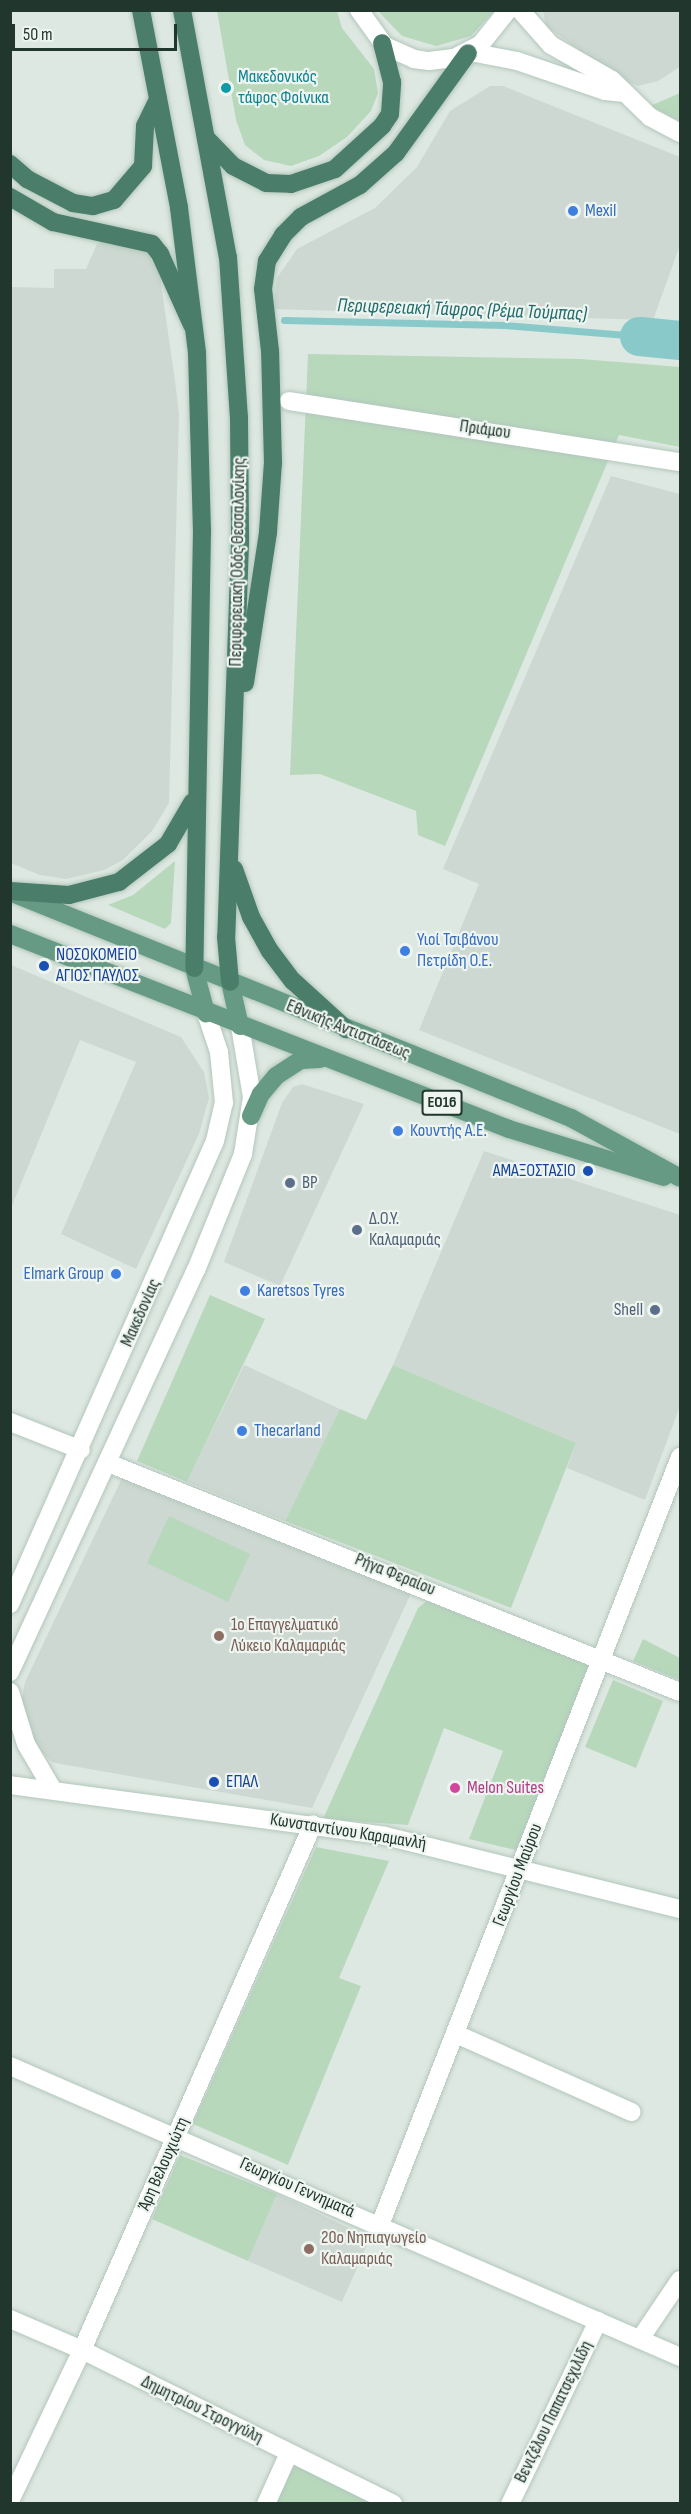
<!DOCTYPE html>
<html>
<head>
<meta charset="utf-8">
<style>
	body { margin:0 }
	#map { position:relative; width:691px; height:2514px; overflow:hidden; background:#dee8e2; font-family:"Sofia Sans Condensed",sans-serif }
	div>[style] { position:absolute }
	.built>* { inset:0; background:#ccd8d1 }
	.green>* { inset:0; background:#b8d8bc }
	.stream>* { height:7px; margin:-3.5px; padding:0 3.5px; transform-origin:3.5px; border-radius:3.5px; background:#89c9ca }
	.river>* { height:39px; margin:-19.5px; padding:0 19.5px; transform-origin:19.5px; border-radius:19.5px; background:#89c9ca }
	.roads { filter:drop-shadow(0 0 2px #b2c7bc) drop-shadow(0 0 2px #b2c7bc) }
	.minor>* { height:18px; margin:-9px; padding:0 9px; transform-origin:9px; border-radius:9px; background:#fff }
	.tertiary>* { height:18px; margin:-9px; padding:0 9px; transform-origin:9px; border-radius:9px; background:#fff }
	.secondary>* { height:18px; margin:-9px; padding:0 9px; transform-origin:9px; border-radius:9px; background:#fff }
	.primary>* { height:18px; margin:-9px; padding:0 9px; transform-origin:9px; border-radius:9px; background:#669a85 }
	.trunk>* { height:18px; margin:-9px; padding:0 9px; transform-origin:9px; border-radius:9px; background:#4a7d6a }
	.dots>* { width:16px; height:16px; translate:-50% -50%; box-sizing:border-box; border:3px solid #eef5f0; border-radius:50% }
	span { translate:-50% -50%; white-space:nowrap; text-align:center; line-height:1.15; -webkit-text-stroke:4.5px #eef5f0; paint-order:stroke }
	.shield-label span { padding:2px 4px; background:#eef5f0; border:2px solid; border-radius:4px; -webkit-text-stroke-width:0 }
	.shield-label { font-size:16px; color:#21362d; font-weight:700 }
	.culture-label { font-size:18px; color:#0d838f }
	.left { translate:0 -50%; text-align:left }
	.shop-label { font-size:18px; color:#366cbe }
	.right { translate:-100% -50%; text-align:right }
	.street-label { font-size:18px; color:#21362d }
	.transit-label { font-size:18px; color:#164399 }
	.service-label { font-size:18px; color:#4e5e75 }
	.education-label { font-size:18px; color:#785e54 }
	.hotel-label { font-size:18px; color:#b23c85 }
	.water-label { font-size:20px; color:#206b6c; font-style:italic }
	.frame { position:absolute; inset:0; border:12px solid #21362d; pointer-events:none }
	.scale { position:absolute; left:12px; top:24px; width:165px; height:27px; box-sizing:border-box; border:3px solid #21362d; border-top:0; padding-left:8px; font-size:18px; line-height:21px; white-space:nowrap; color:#21362d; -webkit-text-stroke:4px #eef5f0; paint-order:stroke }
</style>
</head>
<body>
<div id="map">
	<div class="built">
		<div style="clip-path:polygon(543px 11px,680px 11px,680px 67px,658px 81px,638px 86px,618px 78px,546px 26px)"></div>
		<div style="clip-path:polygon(490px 86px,503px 86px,680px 157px,680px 245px,653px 320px,273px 309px,277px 278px,297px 249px,375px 208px,417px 167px,450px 111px)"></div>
		<div style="clip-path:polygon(105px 240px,143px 246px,158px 263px,175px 381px,179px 414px,169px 803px,152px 831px,123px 860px,104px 870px,66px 879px,40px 875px,11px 863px,10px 287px,54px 288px,54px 269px,86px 269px,97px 244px)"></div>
		<div style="clip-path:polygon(611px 476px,680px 494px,680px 1134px,419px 1030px,479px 884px,443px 869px)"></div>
		<div style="clip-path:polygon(11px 965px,181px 1037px,204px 1072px,209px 1098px,199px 1134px,136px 1269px,61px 1234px,136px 1062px,80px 1040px,11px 1208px)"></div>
		<div style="clip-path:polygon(302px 1084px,364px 1104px,280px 1286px,224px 1262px,282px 1103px,293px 1087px)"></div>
		<div style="clip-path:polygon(484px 1151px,680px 1215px,680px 1406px,645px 1500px,567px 1468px,576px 1443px,393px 1365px)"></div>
		<div style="clip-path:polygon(244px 1365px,340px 1409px,285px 1521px,187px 1482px)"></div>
		<div style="clip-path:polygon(122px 1478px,413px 1589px,312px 1808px,61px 1764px,52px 1762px,35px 1745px,21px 1704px,25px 1682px)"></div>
		<div style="clip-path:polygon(277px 2194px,370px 2238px,342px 2302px,248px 2261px)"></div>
	</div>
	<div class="green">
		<div style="clip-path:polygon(217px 11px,337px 11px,342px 28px,374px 69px,378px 93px,371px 111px,347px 137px,319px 156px,291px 166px,264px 160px,245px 145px,236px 120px)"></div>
		<div style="clip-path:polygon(378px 11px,494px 11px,471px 36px,436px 46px,402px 36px)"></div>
		<div style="clip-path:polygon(680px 93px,680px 121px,650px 106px)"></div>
		<div style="clip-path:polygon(308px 354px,581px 359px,680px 367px,680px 447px,619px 435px,445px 846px,418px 835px,416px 811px,320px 774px,290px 775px)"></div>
		<div style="clip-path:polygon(175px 861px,171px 923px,165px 929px,108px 905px,133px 895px)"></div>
		<div style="clip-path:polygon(210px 1295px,265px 1319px,187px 1482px,137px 1461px)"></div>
		<div style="clip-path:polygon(393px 1365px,576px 1443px,511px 1608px,285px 1521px,340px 1409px,366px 1420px)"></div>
		<div style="clip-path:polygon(169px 1516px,250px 1554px,228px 1602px,147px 1563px)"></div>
		<div style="clip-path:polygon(427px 1601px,591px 1666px,520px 1851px,469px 1839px,503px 1751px,444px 1728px,408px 1825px,323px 1819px,418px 1608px)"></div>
		<div style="clip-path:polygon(643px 1639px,680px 1658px,680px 1680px,633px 1661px)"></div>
		<div style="clip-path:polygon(613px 1680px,663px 1701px,636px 1768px,585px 1747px)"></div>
		<div style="clip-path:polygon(316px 1847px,389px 1861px,339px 1978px,361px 1986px,288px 2165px,193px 2124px)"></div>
		<div style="clip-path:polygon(180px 2155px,277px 2194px,248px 2261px,152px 2219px)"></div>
		<div style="clip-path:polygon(292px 2464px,373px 2504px,274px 2504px)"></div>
	</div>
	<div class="stream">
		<div style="left:284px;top:320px;width:220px;rotate:1.3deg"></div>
		<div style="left:504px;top:325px;width:135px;rotate:4.7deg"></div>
	</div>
	<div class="river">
		<div style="left:639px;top:336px;width:41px;rotate:5.6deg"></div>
	</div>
	<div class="roads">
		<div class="minor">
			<div style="left:289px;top:401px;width:396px;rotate:8.9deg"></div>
			<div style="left:10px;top:1422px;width:76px;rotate:21.5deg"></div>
			<div style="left:108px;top:1463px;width:616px;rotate:21.82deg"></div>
			<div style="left:456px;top:2034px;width:192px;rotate:24deg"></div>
			<div style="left:10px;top:2066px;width:730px;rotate:23.48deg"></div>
			<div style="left:380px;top:2225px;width:825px;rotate:-68.66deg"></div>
			<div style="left:10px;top:2319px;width:78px;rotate:23.3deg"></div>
			<div style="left:82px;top:2350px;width:347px;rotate:26.3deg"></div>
			<div style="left:640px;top:2339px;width:71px;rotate:-55.9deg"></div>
			<div style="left:10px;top:2501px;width:167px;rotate:-64.5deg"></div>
			<div style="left:82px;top:2350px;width:574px;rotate:-66.29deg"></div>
			<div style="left:266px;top:2504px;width:56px;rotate:-65.7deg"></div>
			<div style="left:510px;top:2504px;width:203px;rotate:-64.3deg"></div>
		</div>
		<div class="tertiary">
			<div style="left:359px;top:10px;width:44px;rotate:54.2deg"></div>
			<div style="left:385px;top:46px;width:32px;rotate:24deg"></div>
			<div style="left:414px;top:59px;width:15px;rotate:8deg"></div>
			<div style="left:429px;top:61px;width:25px;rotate:-7deg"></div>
			<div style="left:454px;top:58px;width:29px;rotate:-27deg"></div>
			<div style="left:480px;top:45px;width:45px;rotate:-51.3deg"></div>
			<div style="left:520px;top:10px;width:47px;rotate:48.5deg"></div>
			<div style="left:551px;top:45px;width:70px;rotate:29.8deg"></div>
			<div style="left:612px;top:80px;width:53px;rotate:44.2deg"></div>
			<div style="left:650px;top:117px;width:34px;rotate:28deg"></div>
			<div style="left:470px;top:52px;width:48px;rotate:10.8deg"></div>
			<div style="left:517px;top:61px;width:93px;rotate:18.8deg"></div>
			<div style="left:605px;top:91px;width:20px;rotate:6deg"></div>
		</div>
		<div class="secondary">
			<div style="left:10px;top:1604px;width:506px;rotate:-66.12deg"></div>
			<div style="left:215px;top:1141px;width:39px;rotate:-77deg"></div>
			<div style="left:224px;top:1103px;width:51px;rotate:-95.6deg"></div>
			<div style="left:219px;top:1052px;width:41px;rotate:-108.4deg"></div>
			<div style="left:10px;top:1672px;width:443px;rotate:-65.2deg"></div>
			<div style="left:196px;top:1270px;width:125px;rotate:-67.9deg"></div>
			<div style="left:243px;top:1154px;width:58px;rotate:-81deg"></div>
			<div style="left:252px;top:1097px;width:72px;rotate:-99.6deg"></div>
			<div style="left:10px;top:1692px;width:54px;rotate:72.9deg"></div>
			<div style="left:26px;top:1744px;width:53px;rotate:59.6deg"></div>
			<div style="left:10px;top:1785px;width:378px;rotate:7.7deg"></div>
			<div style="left:385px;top:1836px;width:304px;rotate:13.9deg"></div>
		</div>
		<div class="primary">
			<div style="left:12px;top:893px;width:603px;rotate:21.93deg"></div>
			<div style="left:571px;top:1118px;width:124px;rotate:28.8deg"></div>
			<div style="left:10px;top:934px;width:536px;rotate:21.34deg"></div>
			<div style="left:509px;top:1129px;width:162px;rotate:17.2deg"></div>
			<div style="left:194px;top:968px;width:47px;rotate:75.1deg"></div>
			<div style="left:230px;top:982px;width:45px;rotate:77.2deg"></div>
			<div style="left:251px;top:1116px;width:24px;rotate:-66deg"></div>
			<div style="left:261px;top:1094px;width:23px;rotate:-50deg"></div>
			<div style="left:276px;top:1076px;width:30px;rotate:-33deg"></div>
			<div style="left:301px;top:1060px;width:19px;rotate:-3deg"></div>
		</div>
		<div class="trunk">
			<div style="left:141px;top:10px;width:202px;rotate:79.1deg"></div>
			<div style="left:179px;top:208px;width:146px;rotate:82.9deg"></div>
			<div style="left:197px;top:353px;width:177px;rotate:88.4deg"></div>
			<div style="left:202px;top:530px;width:438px;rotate:91deg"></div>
			<div style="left:182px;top:10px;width:251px;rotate:79.5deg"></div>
			<div style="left:228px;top:257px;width:160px;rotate:86.1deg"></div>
			<div style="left:239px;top:417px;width:126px;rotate:89.5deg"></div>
			<div style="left:240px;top:543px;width:394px;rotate:92deg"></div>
			<div style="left:226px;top:937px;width:45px;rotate:84.9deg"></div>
			<div style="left:206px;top:138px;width:39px;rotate:46deg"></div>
			<div style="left:233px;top:166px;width:37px;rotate:27deg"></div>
			<div style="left:266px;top:183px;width:25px;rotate:2deg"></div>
			<div style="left:291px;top:184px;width:46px;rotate:-18.8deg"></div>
			<div style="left:335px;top:169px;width:64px;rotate:-42.5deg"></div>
			<div style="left:382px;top:126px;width:14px;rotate:-56deg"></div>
			<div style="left:390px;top:114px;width:32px;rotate:-86deg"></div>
			<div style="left:392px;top:82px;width:40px;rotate:-104.4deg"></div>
			<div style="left:10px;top:164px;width:23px;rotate:41deg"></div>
			<div style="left:27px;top:179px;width:52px;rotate:27.6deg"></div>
			<div style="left:73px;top:203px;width:20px;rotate:9deg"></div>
			<div style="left:93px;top:206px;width:22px;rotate:-16deg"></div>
			<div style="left:114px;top:200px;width:45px;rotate:-49.5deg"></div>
			<div style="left:143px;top:166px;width:40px;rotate:-87.1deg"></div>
			<div style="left:145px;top:126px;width:30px;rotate:-64deg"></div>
			<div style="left:10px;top:197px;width:50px;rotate:30.2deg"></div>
			<div style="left:53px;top:222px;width:101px;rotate:12.5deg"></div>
			<div style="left:152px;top:244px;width:13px;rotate:51deg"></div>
			<div style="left:160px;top:254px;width:78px;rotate:65.7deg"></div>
			<div style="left:245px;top:683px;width:153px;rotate:-81.3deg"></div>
			<div style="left:268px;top:532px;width:69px;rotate:-85.9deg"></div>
			<div style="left:273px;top:463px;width:112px;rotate:-91.5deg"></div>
			<div style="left:270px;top:351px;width:62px;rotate:-96.4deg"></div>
			<div style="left:263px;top:289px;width:28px;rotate:-82deg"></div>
			<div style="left:267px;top:261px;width:31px;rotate:-58deg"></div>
			<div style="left:283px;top:235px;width:25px;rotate:-45deg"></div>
			<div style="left:301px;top:217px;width:67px;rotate:-28.5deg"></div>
			<div style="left:360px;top:185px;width:48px;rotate:-41.6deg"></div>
			<div style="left:396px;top:153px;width:123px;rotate:-54.2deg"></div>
			<div style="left:234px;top:869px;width:51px;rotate:70.5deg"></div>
			<div style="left:251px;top:917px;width:39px;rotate:61deg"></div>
			<div style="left:270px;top:951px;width:38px;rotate:53deg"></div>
			<div style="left:293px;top:981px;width:72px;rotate:42.2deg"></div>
			<div style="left:10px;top:891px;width:59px;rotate:3.9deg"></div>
			<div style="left:69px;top:895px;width:52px;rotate:-14.6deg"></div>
			<div style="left:119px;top:882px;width:62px;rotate:-37.8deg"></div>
			<div style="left:168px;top:844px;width:48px;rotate:-59.7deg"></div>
		</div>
	</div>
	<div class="dots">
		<div style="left:226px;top:88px;background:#0f9aa8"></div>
		<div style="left:573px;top:211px;background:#3f7fe0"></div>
		<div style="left:405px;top:951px;background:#3f7fe0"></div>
		<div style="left:44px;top:966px;background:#1a4fb4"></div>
		<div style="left:398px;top:1131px;background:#3f7fe0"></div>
		<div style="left:588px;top:1171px;background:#1a4fb4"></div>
		<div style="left:290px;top:1183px;background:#5c6f8a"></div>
		<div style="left:357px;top:1230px;background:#5c6f8a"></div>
		<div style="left:116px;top:1274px;background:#3f7fe0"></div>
		<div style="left:245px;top:1291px;background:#3f7fe0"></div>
		<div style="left:655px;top:1310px;background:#5c6f8a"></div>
		<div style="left:242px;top:1431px;background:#3f7fe0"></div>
		<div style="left:219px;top:1636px;background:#8d6e63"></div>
		<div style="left:214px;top:1782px;background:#1a4fb4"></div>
		<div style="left:455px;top:1788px;background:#d1479c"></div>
		<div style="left:309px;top:2249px;background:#8d6e63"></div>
	</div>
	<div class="shield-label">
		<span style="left:442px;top:1103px">ΕΟ16</span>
	</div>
	<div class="culture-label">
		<span class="left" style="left:238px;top:88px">Μακεδονικός<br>τάφος Φοίνικα</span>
	</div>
	<div class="shop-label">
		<span class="left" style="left:585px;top:211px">Mexil</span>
		<span class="left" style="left:417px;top:951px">Υιοί Τσιβάνου<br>Πετρίδη Ο.Ε.</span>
		<span class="left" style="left:410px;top:1131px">Κουντής Α.Ε.</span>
		<span class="right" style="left:104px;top:1274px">Elmark Group</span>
		<span class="left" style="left:257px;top:1291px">Karetsos Tyres</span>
		<span class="left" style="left:254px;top:1431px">Thecarland</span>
	</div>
	<div class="street-label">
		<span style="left:485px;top:430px;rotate:8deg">Πριάμου</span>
		<span style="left:238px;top:562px;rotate:-89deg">Περιφερειακή Οδός Θεσσαλονίκης</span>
		<span style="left:348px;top:1030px;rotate:22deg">Εθνικής Αντιστάσεως</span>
		<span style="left:141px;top:1313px;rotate:-66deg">Μακεδονίας</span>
		<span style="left:395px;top:1575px;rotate:22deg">Ρήγα Φεραίου</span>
		<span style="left:348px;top:1832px;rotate:9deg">Κωνσταντίνου Καραμανλή</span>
		<span style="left:518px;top:1875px;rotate:-69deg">Γεωργίου Μαύρου</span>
		<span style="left:164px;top:2164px;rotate:-66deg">Άρη Βελουχιώτη</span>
		<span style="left:297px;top:2188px;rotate:24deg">Γεωργίου Γεννηματά</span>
		<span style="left:202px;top:2410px;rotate:26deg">Δημητρίου Στρογγύλη</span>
		<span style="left:554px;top:2412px;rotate:-64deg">Βενιζέλου Παπατσεχιλίδη</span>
	</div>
	<div class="transit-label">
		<span class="left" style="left:56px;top:966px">ΝΟΣΟΚΟΜΕΙΟ<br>ΑΓΙΟΣ ΠΑΥΛΟΣ</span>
		<span class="right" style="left:576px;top:1171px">ΑΜΑΞΟΣΤΑΣΙΟ</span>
		<span class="left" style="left:226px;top:1782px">ΕΠΑΛ</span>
	</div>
	<div class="service-label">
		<span class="left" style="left:302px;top:1183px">BP</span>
		<span class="left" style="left:369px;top:1230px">Δ.Ο.Υ.<br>Καλαμαριάς</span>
		<span class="right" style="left:643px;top:1310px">Shell</span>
	</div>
	<div class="education-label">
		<span class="left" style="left:231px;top:1636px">1ο Επαγγελματικό<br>Λύκειο Καλαμαριάς</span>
		<span class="left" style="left:321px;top:2249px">20ο Νηπιαγωγείο<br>Καλαμαριάς</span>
	</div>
	<div class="hotel-label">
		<span class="left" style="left:467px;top:1788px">Melon Suites</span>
	</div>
	<div class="water-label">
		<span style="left:462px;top:310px;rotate:2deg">Περιφερειακή Τάφρος (Ρέμα Τούμπας)</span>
	</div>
	<div class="frame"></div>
	<div class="scale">50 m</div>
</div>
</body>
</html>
